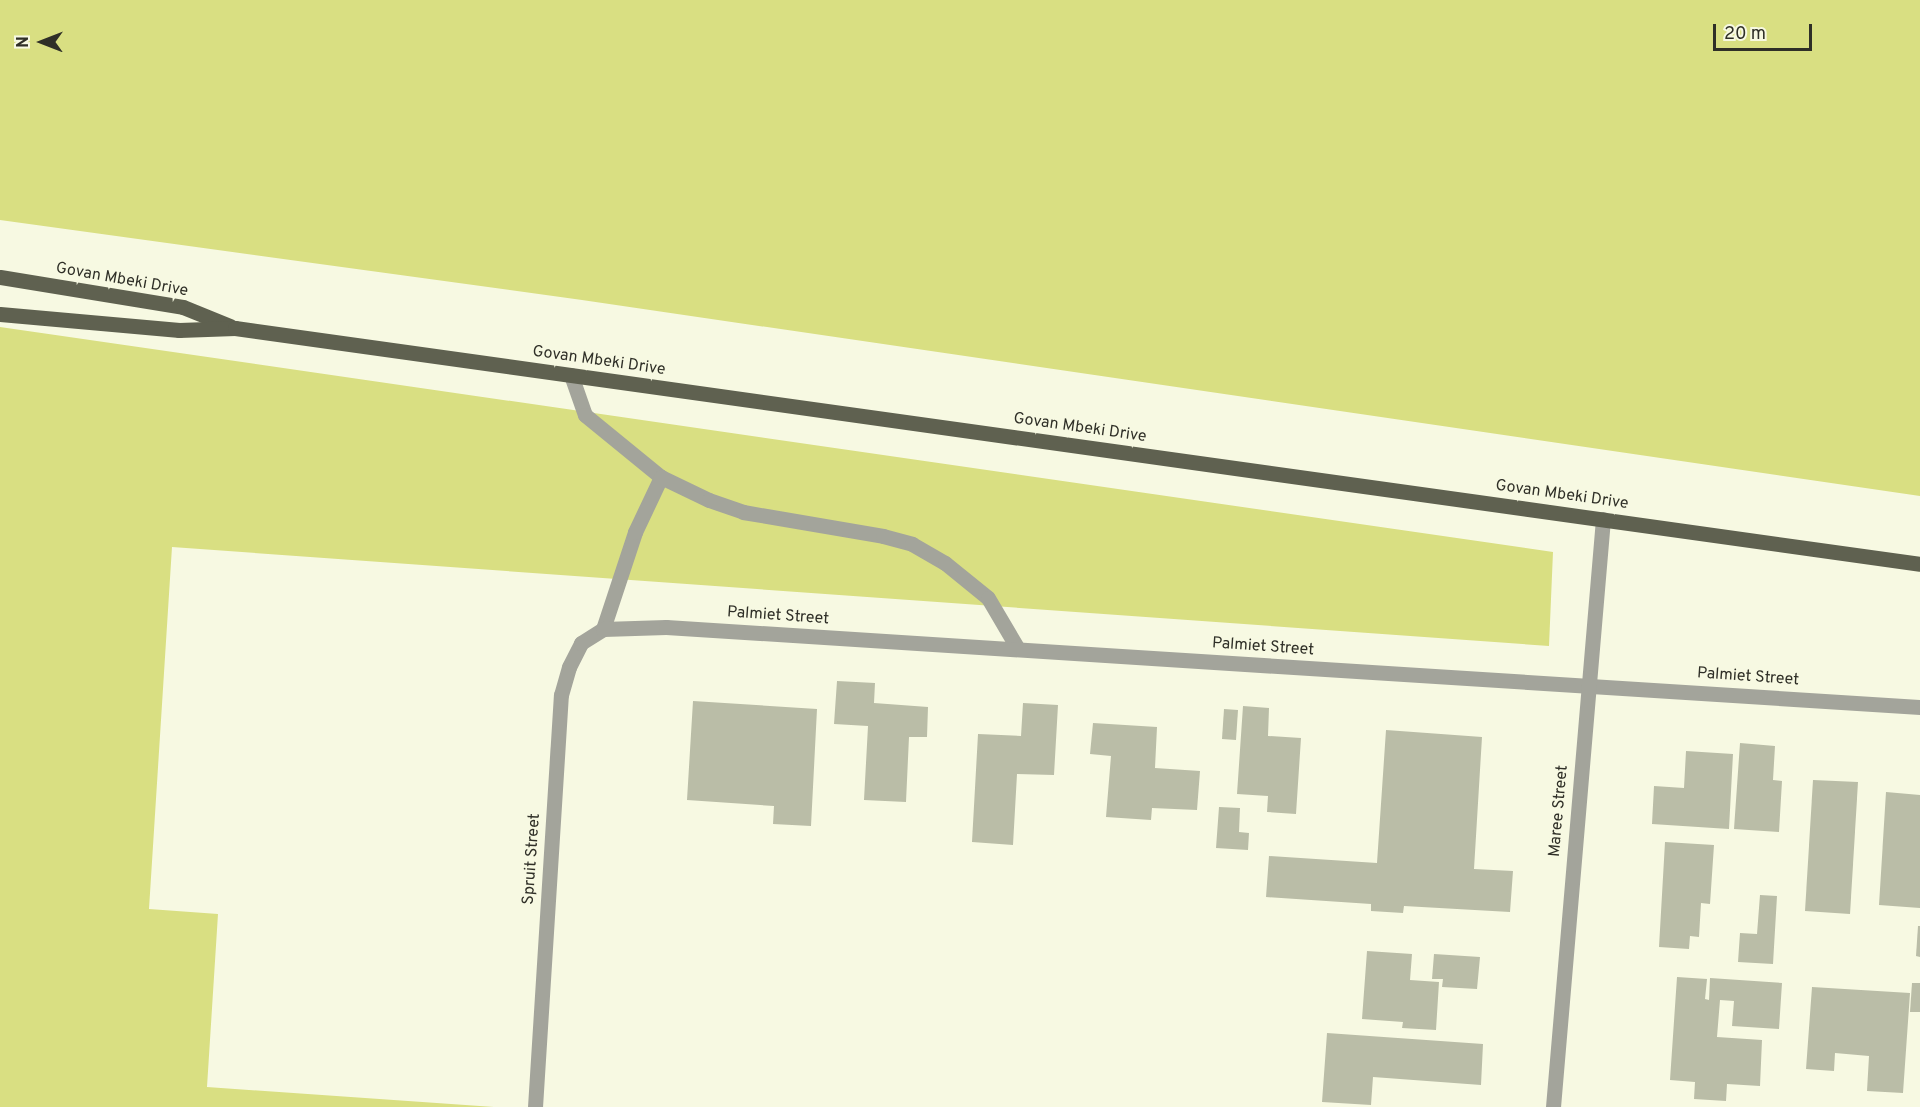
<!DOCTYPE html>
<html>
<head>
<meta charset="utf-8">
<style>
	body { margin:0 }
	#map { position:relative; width:1920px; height:1107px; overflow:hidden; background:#f7f9e2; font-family:Overpass,sans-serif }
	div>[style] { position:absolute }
	.green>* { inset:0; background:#d9df82 }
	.building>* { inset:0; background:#babda7 }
	.street>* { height:15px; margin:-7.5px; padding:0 7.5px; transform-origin:7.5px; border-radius:7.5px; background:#a3a49b }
	.primary>* { height:15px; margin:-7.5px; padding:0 7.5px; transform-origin:7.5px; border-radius:7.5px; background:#5f6150 }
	span { translate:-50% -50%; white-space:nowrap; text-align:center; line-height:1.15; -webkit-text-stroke:6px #f7f9e2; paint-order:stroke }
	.street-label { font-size:16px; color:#2f2f27 }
	.north { position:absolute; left:12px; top:12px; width:60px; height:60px; -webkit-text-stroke:4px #f7f9e2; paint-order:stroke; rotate:270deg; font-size:16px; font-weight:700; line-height:24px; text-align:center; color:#2f2f27 }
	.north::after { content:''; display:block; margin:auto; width:21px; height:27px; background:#2f2f27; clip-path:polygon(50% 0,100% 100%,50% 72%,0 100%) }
	.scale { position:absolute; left:1713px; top:24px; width:99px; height:27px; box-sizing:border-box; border:3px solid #2f2f27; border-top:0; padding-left:8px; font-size:18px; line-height:21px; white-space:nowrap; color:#2f2f27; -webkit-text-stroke:4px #f7f9e2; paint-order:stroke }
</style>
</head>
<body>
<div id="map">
	<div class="green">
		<div style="clip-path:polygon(0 0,1920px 0,1920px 496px,582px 300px,0 220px)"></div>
		<div style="clip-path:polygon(0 327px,1553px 552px,1549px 646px,172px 547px,149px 909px,218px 914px,207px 1087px,494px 1107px,0 1107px)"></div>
	</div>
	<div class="building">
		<div style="clip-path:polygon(837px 681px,875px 683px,874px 703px,928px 707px,927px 737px,909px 737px,906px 802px,864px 800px,868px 726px,834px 724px)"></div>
		<div style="clip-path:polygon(693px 701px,817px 709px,811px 826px,773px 824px,774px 806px,687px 800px)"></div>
		<div style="clip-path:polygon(1023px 703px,1058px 705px,1054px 775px,1017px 774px,1013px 845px,972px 842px,978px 734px,1021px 736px)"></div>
		<div style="clip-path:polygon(1243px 706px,1269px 708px,1268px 736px,1301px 738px,1296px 814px,1267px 812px,1268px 796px,1237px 794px)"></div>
		<div style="clip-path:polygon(1224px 709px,1238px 710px,1236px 740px,1222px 739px)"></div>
		<div style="clip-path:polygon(1093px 723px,1157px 727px,1155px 768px,1200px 771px,1197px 810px,1152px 808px,1151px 820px,1106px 817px,1111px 756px,1090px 754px)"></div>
		<div style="clip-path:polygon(1386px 730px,1482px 737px,1474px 869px,1513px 871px,1510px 912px,1404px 906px,1403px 913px,1371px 911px,1371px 904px,1266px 897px,1269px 856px,1377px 863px)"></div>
		<div style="clip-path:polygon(1740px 743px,1775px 746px,1773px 780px,1782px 781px,1779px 832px,1734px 829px)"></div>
		<div style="clip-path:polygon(1686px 751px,1733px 754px,1729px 829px,1652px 824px,1654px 786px,1684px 788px)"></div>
		<div style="clip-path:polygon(1813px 780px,1858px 782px,1850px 914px,1805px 911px)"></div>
		<div style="clip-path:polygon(1886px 792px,1920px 795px,1920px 908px,1879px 905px)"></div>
		<div style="clip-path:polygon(1219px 807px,1240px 808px,1239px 832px,1249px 833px,1248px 850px,1216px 848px)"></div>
		<div style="clip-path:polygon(1665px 842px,1714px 845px,1710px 904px,1701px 903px,1699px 937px,1690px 936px,1689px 949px,1659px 947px)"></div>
		<div style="clip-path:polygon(1760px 895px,1777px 896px,1773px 964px,1738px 962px,1740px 933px,1757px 934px)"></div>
		<div style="clip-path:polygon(1918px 926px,1920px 926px,1920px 957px,1916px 956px)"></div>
		<div style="clip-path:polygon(1367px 951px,1412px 954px,1410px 980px,1439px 982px,1436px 1030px,1402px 1028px,1403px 1022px,1362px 1019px)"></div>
		<div style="clip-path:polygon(1434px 954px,1480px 957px,1477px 989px,1442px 987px,1443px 979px,1432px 979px)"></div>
		<div style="clip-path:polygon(1677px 977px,1707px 979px,1705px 999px,1709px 1000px,1710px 978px,1782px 983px,1779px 1029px,1732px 1026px,1734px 1001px,1720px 1000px,1717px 1037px,1762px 1040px,1760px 1086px,1727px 1084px,1726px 1101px,1694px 1099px,1695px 1082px,1670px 1080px)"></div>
		<div style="clip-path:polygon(1912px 983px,1920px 983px,1920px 1012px,1910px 1012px)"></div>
		<div style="clip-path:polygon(1812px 987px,1910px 993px,1903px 1093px,1867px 1091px,1869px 1056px,1835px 1053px,1834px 1071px,1806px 1069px)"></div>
		<div style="clip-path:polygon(1327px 1033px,1483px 1044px,1481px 1085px,1373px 1077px,1371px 1105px,1322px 1102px)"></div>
	</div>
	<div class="street">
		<div style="left:571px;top:375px;width:42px;rotate:70.7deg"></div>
		<div style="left:585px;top:415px;width:98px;rotate:39.2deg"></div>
		<div style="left:661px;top:477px;width:53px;rotate:25.6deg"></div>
		<div style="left:709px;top:500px;width:36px;rotate:19deg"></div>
		<div style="left:743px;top:512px;width:142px;rotate:9.7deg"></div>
		<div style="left:883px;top:536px;width:30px;rotate:15deg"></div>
		<div style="left:912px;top:544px;width:38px;rotate:30deg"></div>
		<div style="left:945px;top:563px;width:55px;rotate:39.1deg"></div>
		<div style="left:988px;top:598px;width:59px;rotate:59.5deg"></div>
		<div style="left:603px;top:629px;width:102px;rotate:-71.7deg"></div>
		<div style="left:635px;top:532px;width:61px;rotate:-64.7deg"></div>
		<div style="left:535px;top:1107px;width:413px;rotate:-86.4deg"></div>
		<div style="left:561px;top:695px;width:29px;rotate:-74deg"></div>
		<div style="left:569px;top:667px;width:27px;rotate:-63deg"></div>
		<div style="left:581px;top:643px;width:26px;rotate:-32deg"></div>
		<div style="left:603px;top:629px;width:63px;rotate:-1.8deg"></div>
		<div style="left:666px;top:627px;width:1257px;rotate:3.65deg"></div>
		<div style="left:1553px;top:1107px;width:590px;rotate:-85.14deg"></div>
	</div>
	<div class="primary">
		<div style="left:0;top:277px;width:185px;rotate:9.3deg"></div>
		<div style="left:183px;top:307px;width:51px;rotate:22deg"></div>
		<div style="left:0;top:314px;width:180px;rotate:5.1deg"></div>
		<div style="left:179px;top:330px;width:56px;rotate:-2deg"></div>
		<div style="left:235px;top:328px;width:1701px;rotate:7.97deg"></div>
	</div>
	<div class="street-label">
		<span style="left:122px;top:280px;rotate:10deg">Govan Mbeki Drive</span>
		<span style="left:599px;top:361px;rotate:8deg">Govan Mbeki Drive</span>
		<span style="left:1080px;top:428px;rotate:8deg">Govan Mbeki Drive</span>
		<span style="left:1562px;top:495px;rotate:8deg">Govan Mbeki Drive</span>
		<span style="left:778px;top:616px;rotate:4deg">Palmiet Street</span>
		<span style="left:1263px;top:647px;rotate:4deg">Palmiet Street</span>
		<span style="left:1748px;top:677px;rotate:4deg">Palmiet Street</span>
		<span style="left:1559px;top:811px;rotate:-85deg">Maree Street</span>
		<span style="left:532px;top:859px;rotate:-86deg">Spruit Street</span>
	</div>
	<div class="north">N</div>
	<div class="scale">20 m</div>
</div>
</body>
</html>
